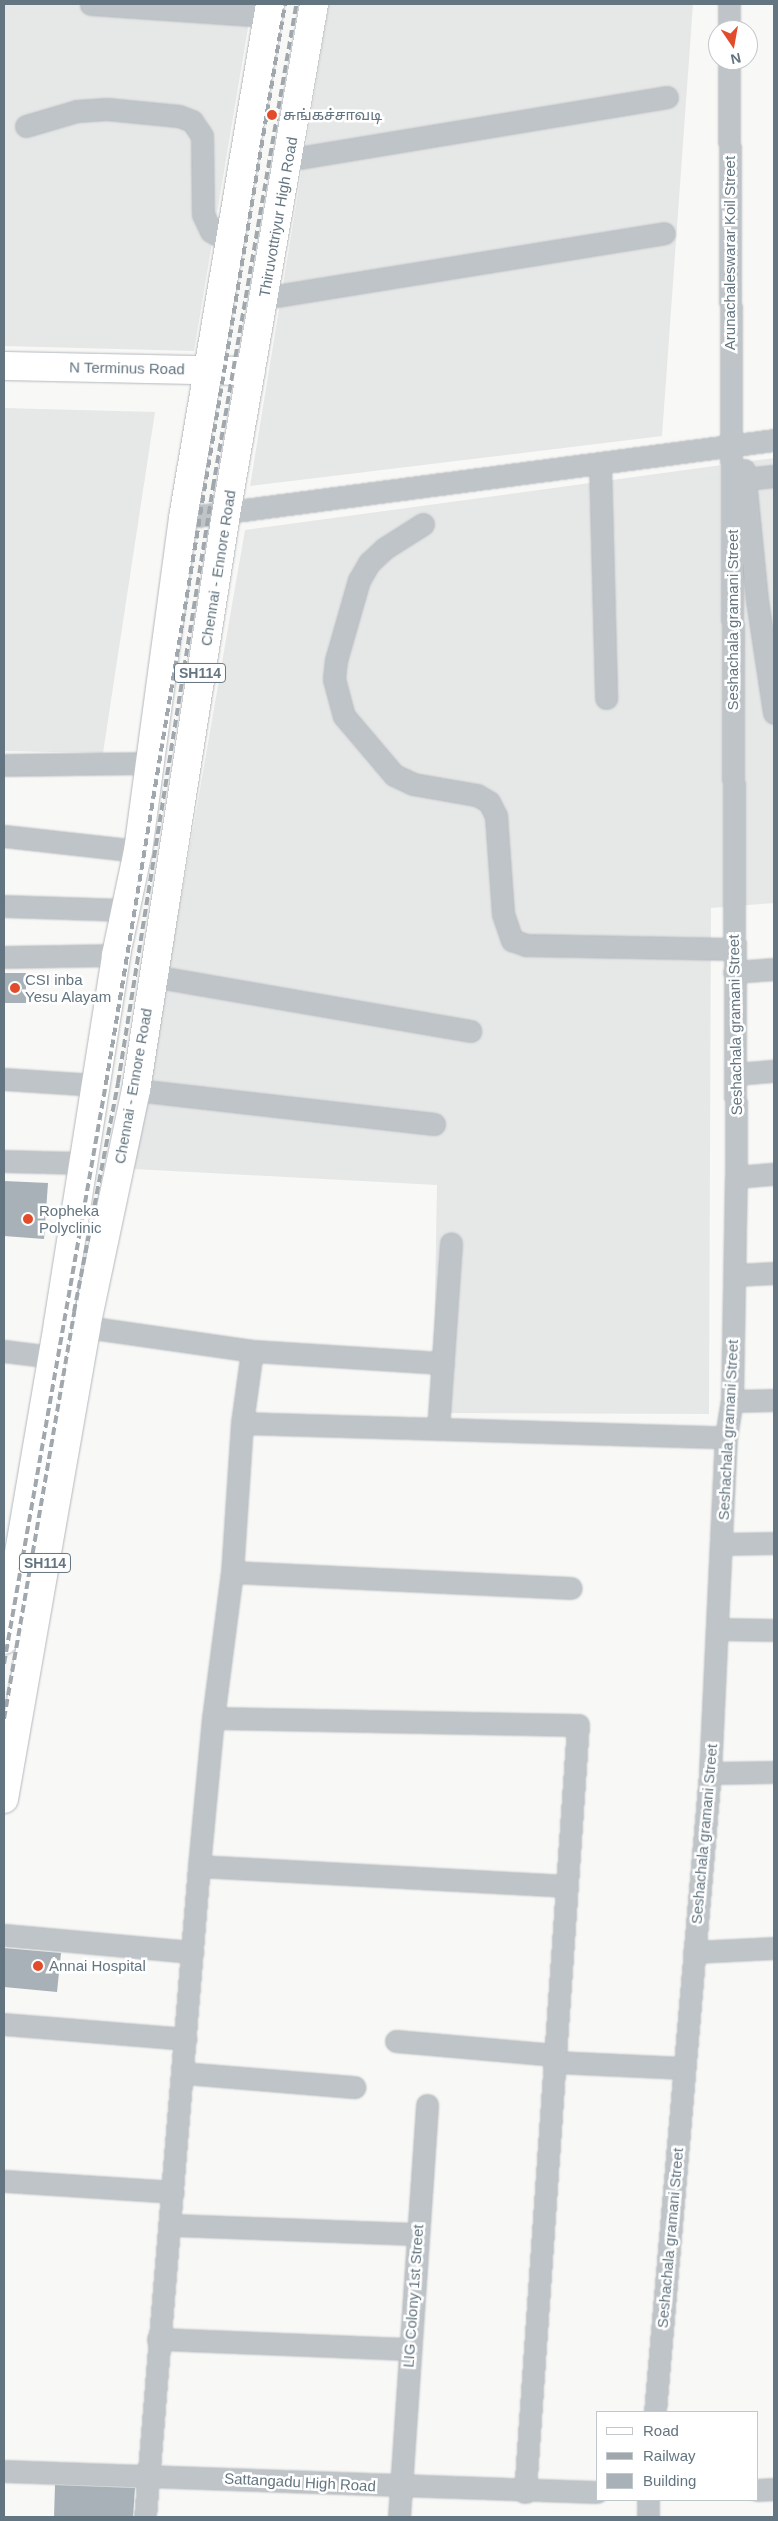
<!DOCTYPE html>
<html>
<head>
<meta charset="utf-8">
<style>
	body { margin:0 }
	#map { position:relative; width:778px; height:2521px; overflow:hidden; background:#f8f8f6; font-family:Helvetica,"Noto Sans Tamil",sans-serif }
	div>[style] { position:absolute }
	.built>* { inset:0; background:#e6e7e7 }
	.building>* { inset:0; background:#a8b1b7 }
	.roads { filter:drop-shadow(0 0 1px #b3b8bc) drop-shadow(0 0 1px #b3b8bc) }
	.minor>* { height:21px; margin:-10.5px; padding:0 10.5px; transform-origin:10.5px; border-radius:10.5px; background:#bfc4c8 }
	.major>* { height:28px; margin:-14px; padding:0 14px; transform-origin:14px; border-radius:14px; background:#fff }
	.rail>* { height:4px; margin-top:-2px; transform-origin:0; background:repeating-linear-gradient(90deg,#a0a8ad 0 8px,transparent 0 12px) }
	.dots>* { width:14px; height:14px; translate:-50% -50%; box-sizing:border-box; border:2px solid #fff; border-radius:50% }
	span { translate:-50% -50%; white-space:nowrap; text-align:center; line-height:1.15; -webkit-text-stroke:5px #fff; paint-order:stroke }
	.shield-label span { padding:1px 4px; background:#fff; border:1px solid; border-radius:4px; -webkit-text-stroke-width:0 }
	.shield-label { font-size:14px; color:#637580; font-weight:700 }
	.poi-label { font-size:15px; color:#637580 }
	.left { translate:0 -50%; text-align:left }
	.street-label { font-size:15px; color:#637580 }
	.frame { position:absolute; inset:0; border:5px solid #637580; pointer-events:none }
	.legend { position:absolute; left:596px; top:2411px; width:162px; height:90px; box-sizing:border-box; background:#fff; border:1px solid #c1c8cc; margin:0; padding:6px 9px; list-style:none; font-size:15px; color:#637580 }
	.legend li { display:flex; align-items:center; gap:10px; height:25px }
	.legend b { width:25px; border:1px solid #c1c8cc }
	.north { position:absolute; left:708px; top:20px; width:50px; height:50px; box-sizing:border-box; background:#fff; border:1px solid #c1c8cc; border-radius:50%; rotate:168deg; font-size:14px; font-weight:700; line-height:20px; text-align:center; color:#637580 }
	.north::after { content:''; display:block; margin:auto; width:18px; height:22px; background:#e24c2b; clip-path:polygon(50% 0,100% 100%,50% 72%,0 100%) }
</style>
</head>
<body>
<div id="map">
	<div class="built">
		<div style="clip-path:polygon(4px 4px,252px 4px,194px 351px,4px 346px)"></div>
		<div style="clip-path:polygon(329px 4px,693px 4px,662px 436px,250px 486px)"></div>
		<div style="clip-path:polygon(4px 408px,155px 412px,103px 753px,4px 751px)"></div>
		<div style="clip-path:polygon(774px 458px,774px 903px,711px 908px,709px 1414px,433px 1413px,437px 1185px,134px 1169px,245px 530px)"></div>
	</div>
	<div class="building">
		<div style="clip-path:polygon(4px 973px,26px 973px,26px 1003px,4px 1003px)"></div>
		<div style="clip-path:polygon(4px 1181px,48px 1183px,44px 1239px,4px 1236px)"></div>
		<div style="clip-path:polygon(4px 1948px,61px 1953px,57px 1992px,4px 1987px)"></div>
		<div style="clip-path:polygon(55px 2485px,135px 2488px,133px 2517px,54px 2517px)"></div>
	</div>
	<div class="roads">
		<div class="minor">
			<div style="left:91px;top:4px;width:177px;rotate:3.9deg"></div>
			<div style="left:729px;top:4px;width:26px;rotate:90deg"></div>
			<div style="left:26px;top:126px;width:53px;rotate:-16.4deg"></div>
			<div style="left:77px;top:111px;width:30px;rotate:-4deg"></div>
			<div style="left:107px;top:109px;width:72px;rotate:5.6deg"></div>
			<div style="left:179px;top:116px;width:14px;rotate:21deg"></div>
			<div style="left:192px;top:121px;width:18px;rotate:56deg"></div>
			<div style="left:202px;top:136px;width:78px;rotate:89.3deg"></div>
			<div style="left:203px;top:214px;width:19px;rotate:65deg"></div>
			<div style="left:211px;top:231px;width:21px;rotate:31deg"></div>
			<div style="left:287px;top:160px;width:385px;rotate:-9.4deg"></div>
			<div style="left:264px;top:298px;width:405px;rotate:-9.2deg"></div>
			<div style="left:600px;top:463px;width:235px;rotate:88.5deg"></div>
			<div style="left:744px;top:470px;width:131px;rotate:84.3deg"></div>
			<div style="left:757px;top:600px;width:114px;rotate:81.4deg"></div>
			<div style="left:745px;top:479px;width:29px;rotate:-6deg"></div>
			<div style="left:183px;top:518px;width:596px;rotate:-7.52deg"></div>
			<div style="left:423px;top:524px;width:45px;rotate:147.7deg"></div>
			<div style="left:385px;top:548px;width:22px;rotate:137deg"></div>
			<div style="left:369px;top:563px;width:20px;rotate:120deg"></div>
			<div style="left:359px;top:580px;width:83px;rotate:106deg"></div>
			<div style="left:336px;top:660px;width:19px;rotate:96deg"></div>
			<div style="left:334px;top:679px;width:38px;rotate:75deg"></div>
			<div style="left:344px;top:716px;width:77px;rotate:49.7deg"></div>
			<div style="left:394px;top:775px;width:21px;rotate:25deg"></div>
			<div style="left:413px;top:784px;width:65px;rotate:9.8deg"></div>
			<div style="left:477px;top:795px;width:14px;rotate:30deg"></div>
			<div style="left:489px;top:802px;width:16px;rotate:63deg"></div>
			<div style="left:496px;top:816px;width:98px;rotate:85.9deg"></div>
			<div style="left:503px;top:914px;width:28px;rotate:71deg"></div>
			<div style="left:512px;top:940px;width:15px;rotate:20deg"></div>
			<div style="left:526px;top:945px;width:208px;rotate:1.1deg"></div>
			<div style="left:4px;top:765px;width:146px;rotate:-0.8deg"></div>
			<div style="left:4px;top:836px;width:135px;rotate:6.4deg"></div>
			<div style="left:4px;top:906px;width:121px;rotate:1.9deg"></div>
			<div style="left:4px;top:957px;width:112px;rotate:-1deg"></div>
			<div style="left:734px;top:972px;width:40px;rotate:-4.3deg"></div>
			<div style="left:152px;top:976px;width:323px;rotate:9.8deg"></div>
			<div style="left:736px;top:1074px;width:38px;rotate:-5deg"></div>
			<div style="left:4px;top:1079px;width:92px;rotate:3.7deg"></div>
			<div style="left:136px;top:1090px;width:300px;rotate:6.5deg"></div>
			<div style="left:4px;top:1161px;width:78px;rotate:1.5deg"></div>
			<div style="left:736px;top:1177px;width:38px;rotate:-5deg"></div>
			<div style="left:735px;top:1275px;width:39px;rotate:-3deg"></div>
			<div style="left:86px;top:1327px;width:168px;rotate:8.2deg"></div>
			<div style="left:252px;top:1351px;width:73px;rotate:97.9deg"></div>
			<div style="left:242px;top:1423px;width:149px;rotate:93.8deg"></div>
			<div style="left:232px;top:1572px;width:147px;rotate:97.4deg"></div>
			<div style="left:213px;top:1718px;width:149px;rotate:95.4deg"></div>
			<div style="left:199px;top:1866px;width:653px;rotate:94.74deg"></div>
			<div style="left:4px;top:1351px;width:48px;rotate:7.1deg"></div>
			<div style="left:252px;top:1351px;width:191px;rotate:3.6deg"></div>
			<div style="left:732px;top:1401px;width:42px;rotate:-1.4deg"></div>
			<div style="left:242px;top:1423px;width:484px;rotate:1.7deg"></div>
			<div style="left:438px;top:1429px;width:186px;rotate:-86deg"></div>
			<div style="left:721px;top:1544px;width:53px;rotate:-1.1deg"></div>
			<div style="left:232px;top:1572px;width:339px;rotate:2.7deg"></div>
			<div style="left:718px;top:1629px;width:56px;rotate:1deg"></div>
			<div style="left:213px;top:1718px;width:365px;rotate:1.1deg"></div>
			<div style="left:578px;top:1725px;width:769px;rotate:93.95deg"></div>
			<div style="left:710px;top:1773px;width:64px;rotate:-0.9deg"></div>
			<div style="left:199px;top:1866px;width:368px;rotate:3.1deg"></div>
			<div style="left:4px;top:1935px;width:189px;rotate:5.2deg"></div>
			<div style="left:694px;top:1952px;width:80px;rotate:-2.9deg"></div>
			<div style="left:4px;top:2024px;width:182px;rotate:4.7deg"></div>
			<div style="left:396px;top:2041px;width:160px;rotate:5deg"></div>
			<div style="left:554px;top:2062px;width:130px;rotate:2.6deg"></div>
			<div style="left:183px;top:2073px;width:172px;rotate:4.7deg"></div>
			<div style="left:4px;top:2181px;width:169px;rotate:3.7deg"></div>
			<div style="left:170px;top:2225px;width:248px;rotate:2.1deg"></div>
			<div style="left:158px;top:2339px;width:251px;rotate:2.3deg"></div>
			<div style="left:655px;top:2412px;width:641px;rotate:-85.08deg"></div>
			<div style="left:710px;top:1773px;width:336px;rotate:-87.3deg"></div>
			<div style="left:726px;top:1437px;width:36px;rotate:-81deg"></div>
			<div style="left:732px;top:1401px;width:224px;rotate:-89deg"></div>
			<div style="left:736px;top:1177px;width:1117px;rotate:-90.36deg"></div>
			<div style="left:4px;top:2471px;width:593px;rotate:2.03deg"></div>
			<div style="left:757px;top:2490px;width:17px;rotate:-3deg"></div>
			<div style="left:399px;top:2517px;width:413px;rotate:-86.1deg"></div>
			<div style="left:648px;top:2517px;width:17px;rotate:-90deg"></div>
		</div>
		<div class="major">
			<div style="left:4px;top:366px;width:247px;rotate:1.2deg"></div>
			<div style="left:4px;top:1640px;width:322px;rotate:-80.3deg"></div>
			<div style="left:58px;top:1323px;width:373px;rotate:-81deg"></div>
			<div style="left:116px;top:955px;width:106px;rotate:-78.1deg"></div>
			<div style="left:138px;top:851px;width:336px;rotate:-82.3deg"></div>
			<div style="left:183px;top:518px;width:521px;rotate:-80.39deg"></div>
			<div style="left:4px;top:1799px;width:479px;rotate:-80.1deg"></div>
			<div style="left:86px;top:1327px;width:242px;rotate:-78.1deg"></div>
			<div style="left:136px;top:1090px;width:583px;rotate:-81.12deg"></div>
			<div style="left:226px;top:514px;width:518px;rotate:-80.21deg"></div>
		</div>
	</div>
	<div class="rail">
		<div style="left:4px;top:1664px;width:590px;rotate:-80.04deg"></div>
		<div style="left:106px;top:1083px;width:1094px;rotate:-80.58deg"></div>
		<div style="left:4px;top:1719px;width:413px;rotate:-80.2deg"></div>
		<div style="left:74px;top:1312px;width:233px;rotate:-79.1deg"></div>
		<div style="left:118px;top:1083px;width:604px;rotate:-80.94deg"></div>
		<div style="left:213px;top:487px;width:490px;rotate:-80.2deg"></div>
	</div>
	<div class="dots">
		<div style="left:272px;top:115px;background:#e24c2b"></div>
		<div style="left:15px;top:988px;background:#e24c2b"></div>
		<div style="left:28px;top:1219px;background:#e24c2b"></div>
		<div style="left:38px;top:1966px;background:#e24c2b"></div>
	</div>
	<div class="shield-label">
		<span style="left:200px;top:673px">SH114</span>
		<span style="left:45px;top:1563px">SH114</span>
	</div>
	<div class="poi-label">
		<span class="left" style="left:283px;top:115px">சுங்கச்சாவடி</span>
		<span class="left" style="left:25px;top:988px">CSI inba<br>Yesu Alayam</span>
		<span class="left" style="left:39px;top:1219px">Ropheka<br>Polyclinic</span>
		<span class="left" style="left:49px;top:1966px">Annai Hospital</span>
	</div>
	<div class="street-label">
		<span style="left:278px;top:217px;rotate:-80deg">Thiruvottriyur High Road</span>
		<span style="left:730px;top:253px;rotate:-90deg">Arunachaleswarar Koil Street</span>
		<span style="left:127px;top:368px;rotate:1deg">N Terminus Road</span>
		<span style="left:218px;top:568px;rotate:-81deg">Chennai - Ennore Road</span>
		<span style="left:733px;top:620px;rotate:-90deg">Seshachala gramani Street</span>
		<span style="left:735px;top:1025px;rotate:-91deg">Seshachala gramani Street</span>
		<span style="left:133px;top:1086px;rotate:-80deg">Chennai - Ennore Road</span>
		<span style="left:728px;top:1430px;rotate:-87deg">Seshachala gramani Street</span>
		<span style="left:704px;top:1834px;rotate:-85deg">Seshachala gramani Street</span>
		<span style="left:670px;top:2238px;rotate:-85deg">Seshachala gramani Street</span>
		<span style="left:413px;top:2296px;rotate:-86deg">LIG Colony 1st Street</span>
		<span style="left:300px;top:2482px;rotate:3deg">Sattangadu High Road</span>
	</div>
	<div class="frame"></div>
	<ul class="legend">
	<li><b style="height:6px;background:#fff"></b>Road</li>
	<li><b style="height:6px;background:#a0a8ad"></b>Railway</li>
	<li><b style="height:14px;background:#a8b1b7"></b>Building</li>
	</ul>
	<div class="north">N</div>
</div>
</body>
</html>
